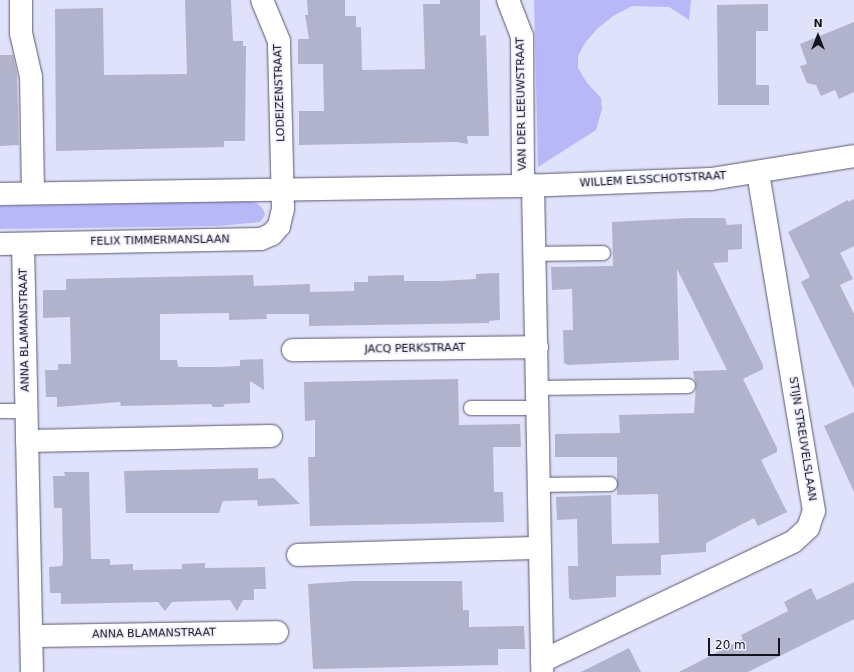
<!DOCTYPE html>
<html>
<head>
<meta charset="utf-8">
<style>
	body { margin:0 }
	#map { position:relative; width:854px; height:672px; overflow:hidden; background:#e0e1fb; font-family:"DejaVu Sans",sans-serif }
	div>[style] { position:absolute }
	.green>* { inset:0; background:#b8b8f9 }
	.building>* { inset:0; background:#b1b2cb }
	.roads { filter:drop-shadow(0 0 1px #58596f) drop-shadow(0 0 1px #58596f) }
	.lane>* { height:14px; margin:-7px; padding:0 7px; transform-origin:7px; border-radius:7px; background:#fff }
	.street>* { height:22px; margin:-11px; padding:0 11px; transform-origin:11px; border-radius:11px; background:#fff }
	span { translate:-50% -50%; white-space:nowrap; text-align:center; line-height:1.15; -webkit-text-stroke:3px #efefff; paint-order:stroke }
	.street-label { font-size:11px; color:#14141c }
	.north { position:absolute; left:798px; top:16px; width:40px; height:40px; -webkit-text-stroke:3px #efefff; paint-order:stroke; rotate:0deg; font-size:11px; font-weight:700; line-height:16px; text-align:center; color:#14141c }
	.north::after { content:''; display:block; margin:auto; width:14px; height:18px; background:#14141c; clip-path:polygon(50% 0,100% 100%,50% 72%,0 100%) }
	.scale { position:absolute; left:708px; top:638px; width:72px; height:18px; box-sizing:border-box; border:2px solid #14141c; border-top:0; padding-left:5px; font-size:12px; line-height:14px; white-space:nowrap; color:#14141c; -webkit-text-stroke:3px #efefff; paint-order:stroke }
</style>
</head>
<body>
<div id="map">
	<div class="green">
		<div style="clip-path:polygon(534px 0,691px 0,689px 20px,669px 7px,632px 6px,613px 16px,597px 29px,585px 43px,578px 56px,578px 68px,587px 83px,601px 98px,602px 109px,596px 130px,538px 167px)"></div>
		<div style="clip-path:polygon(245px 201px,257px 203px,263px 209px,265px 215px,260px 222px,218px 226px,0 229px,0 206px)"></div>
	</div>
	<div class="building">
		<div style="clip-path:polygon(185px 0,231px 0,233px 41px,243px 41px,243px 46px,246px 46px,245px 141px,224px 141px,224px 147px,56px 151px,55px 9px,103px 8px,104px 75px,187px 74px)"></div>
		<div style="clip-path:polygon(307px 0,345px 0,345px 16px,356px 16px,356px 27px,361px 27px,362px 70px,425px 69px,423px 4px,440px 4px,440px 0,480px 0,480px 36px,486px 35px,489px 136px,467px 136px,468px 144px,456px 142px,299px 145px,299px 111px,324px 111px,323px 64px,298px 64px,298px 39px,309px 39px,305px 15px,308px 15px)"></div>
		<div style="clip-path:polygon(768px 4px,768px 31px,756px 31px,756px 85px,769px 85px,769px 105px,718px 105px,717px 5px)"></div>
		<div style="clip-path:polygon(854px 22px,854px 92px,839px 99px,835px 90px,821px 96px,816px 85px,807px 83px,800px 66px,807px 64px,800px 44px)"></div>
		<div style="clip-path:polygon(0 55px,13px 55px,17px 74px,19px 145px,0 146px)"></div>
		<div style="clip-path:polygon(854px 199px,854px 246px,840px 253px,853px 279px,840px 285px,854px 314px,854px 389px,801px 282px,810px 277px,788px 232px,848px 200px,848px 202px)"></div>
		<div style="clip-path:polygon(688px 218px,725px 218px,727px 225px,742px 224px,742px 249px,728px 250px,728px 262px,713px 263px,763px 365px,763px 369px,743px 379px,777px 448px,777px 452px,761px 460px,787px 512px,758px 526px,754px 518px,706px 543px,706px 552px,661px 555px,661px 575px,616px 576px,616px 597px,572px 600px,569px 598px,568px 566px,578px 566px,577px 519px,557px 520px,556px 497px,611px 495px,612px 544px,659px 543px,658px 494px,617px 495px,617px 457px,555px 457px,555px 434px,620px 433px,619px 415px,694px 413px,696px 386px,693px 371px,727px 370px,677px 269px,679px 360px,568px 365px,564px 363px,563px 330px,573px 330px,572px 289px,552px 290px,551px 267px,613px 266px,612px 222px)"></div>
		<div style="clip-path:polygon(499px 273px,500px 320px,489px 321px,489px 323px,309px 326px,309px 314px,266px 314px,267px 319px,229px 320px,229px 313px,160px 314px,160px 360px,177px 360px,178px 367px,218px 367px,240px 366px,240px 360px,263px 359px,264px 390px,250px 381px,250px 403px,225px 404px,223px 407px,213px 407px,211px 404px,121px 406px,120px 402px,57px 407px,57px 397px,46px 397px,45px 370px,58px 370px,58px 364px,71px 364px,70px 317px,43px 318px,43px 290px,66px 290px,66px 279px,253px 275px,254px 286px,310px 284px,310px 292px,354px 291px,354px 282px,368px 282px,368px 276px,404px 275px,404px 281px,440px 281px,476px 279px,476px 274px)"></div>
		<div style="clip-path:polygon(458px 379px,459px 425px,520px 424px,521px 447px,493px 447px,494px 492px,503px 492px,504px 522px,310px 526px,308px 457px,315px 457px,315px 420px,305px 421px,304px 382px)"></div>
		<div style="clip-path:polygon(854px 412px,854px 492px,824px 426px)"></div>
		<div style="clip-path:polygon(258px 468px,258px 479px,274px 478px,300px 504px,258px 506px,257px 500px,223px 501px,219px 513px,126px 513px,124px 471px)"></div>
		<div style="clip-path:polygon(64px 472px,89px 472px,91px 559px,110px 559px,110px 565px,133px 564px,133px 570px,182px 569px,182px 564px,205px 563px,205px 568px,265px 567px,266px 589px,254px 589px,254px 600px,243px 600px,237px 611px,230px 600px,172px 602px,165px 611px,158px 602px,61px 604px,61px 593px,50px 593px,49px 567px,62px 566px,63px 560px,62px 508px,54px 508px,53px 476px,65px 476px)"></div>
		<div style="clip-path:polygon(353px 581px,462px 581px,463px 610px,469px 610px,469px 627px,524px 626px,525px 649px,498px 649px,498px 665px,313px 669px,308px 584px)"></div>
		<div style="clip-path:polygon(854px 582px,854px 619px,748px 672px,679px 672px,743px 639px,741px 635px,788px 611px,784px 602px,811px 588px,817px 600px)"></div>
		<div style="clip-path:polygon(629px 648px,641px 672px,581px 672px)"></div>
	</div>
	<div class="roads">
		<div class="lane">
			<div style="left:534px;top:254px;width:69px;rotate:-0.8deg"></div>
			<div style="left:537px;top:388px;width:151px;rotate:-0.8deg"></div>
			<div style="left:471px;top:408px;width:67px"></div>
			<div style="left:0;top:411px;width:27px"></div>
			<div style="left:539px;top:485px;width:71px;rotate:-0.8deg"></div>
		</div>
		<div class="street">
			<div style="left:21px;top:0;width:33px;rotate:90deg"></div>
			<div style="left:21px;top:33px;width:45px;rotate:77.2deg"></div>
			<div style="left:31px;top:77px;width:116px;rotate:89deg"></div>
			<div style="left:508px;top:0;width:39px;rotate:69deg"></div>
			<div style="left:522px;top:36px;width:150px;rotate:89.6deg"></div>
			<div style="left:533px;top:185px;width:487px;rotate:88.9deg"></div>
			<div style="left:0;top:194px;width:523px;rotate:-0.88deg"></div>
			<div style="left:523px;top:186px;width:188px;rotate:-2.1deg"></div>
			<div style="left:711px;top:179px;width:145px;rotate:-9.1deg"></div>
			<div style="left:0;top:244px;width:261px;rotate:-1.1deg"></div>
			<div style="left:261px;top:239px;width:12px;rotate:-24deg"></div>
			<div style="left:272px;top:234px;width:11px;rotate:-49deg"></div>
			<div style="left:279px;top:226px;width:18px;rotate:-77deg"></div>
			<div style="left:283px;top:208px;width:167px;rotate:-91.4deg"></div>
			<div style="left:279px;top:41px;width:44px;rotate:-112.5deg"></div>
			<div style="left:23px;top:244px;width:428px;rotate:88.8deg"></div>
			<div style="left:293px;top:350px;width:244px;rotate:-0.7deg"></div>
			<div style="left:27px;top:441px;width:244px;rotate:-1.2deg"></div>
			<div style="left:298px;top:555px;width:242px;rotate:-1.7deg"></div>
			<div style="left:32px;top:636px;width:245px;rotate:-0.9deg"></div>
			<div style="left:542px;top:661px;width:278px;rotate:-25.4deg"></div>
			<div style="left:793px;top:542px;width:21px;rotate:-43deg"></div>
			<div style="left:808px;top:528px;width:18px;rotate:-71deg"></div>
			<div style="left:814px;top:511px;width:343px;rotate:-99.4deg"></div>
		</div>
	</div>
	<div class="street-label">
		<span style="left:280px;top:93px;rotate:-92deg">LODEIZENSTRAAT</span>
		<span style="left:522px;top:104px;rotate:-91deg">VAN DER LEEUWSTRAAT</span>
		<span style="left:653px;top:180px;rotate:-3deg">WILLEM ELSSCHOTSTRAAT</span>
		<span style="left:160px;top:241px;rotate:-1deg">FELIX TIMMERMANSLAAN</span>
		<span style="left:25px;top:330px;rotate:-91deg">ANNA BLAMANSTRAAT</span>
		<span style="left:415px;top:349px;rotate:-1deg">JACQ PERKSTRAAT</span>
		<span style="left:802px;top:439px;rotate:81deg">STIJN STREUVELSLAAN</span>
		<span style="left:154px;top:634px;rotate:-1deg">ANNA BLAMANSTRAAT</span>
	</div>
	<div class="north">N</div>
	<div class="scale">20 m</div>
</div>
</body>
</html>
